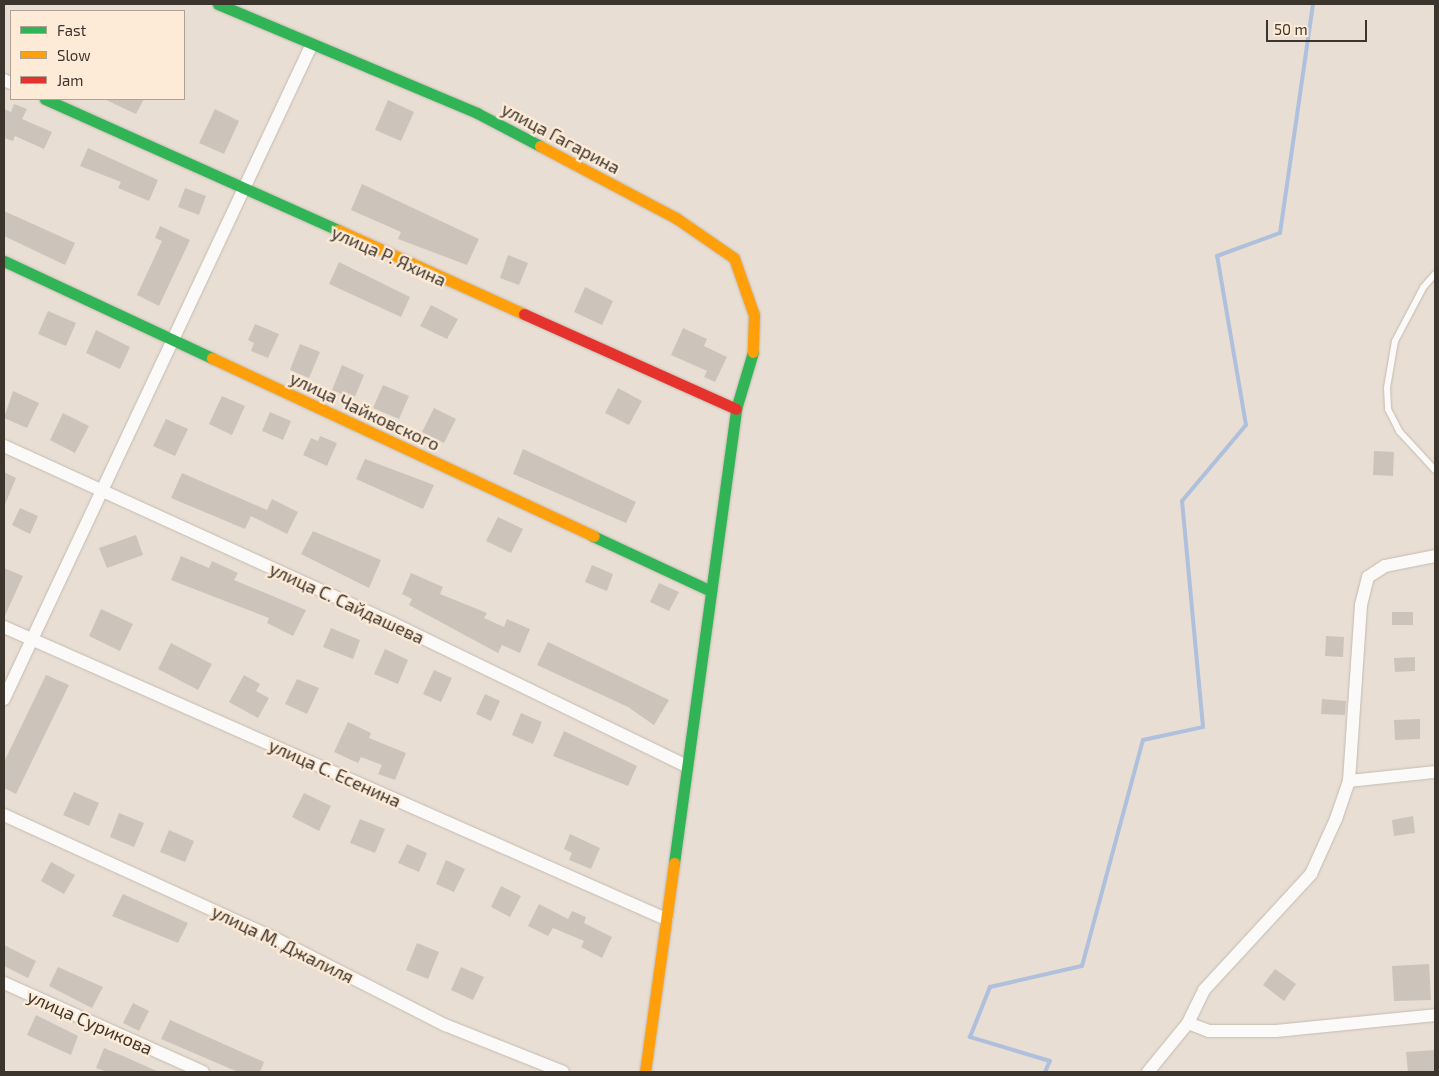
<!DOCTYPE html>
<html>
<head>
<meta charset="utf-8">
<style>
	body { margin:0 }
	#map { position:relative; width:1439px; height:1076px; overflow:hidden; background:#e8ded3; font-family:"Exo 2",sans-serif }
	div>[style] { position:absolute }
	.stream>* { height:4px; margin:-2px; padding:0 2px; transform-origin:2px; border-radius:2px; background:#afc0dd }
	.building>* { inset:0; background:#ccc4bb }
	.roads { filter:drop-shadow(0 0 1px #c3bbb2) drop-shadow(0 0 1px #c3bbb2) }
	.lane>* { height:6px; margin:-3px; padding:0 3px; transform-origin:3px; border-radius:3px; background:#fcfaf8 }
	.street>* { height:12px; margin:-6px; padding:0 6px; transform-origin:6px; border-radius:6px; background:#fcfaf8 }
	.fast>* { height:11px; margin:-5.5px; padding:0 5.5px; transform-origin:5.5px; border-radius:5.5px; background:#30b455 }
	.slow>* { height:11px; margin:-5.5px; padding:0 5.5px; transform-origin:5.5px; border-radius:5.5px; background:#ff9f0a }
	.jam>* { height:11px; margin:-5.5px; padding:0 5.5px; transform-origin:5.5px; border-radius:5.5px; background:#e5322d }
	span { translate:-50% -50%; white-space:nowrap; text-align:center; line-height:1.15; -webkit-text-stroke:4.5px #feebd7; paint-order:stroke }
	.street-label { font-size:18px; color:#3c352d }
	.frame { position:absolute; inset:0; border:5px solid #3c352d; pointer-events:none }
	.legend { position:absolute; left:10px; top:10px; width:175px; height:90px; box-sizing:border-box; background:#feebd7; border:1px solid #b0a293; margin:0; padding:6px 9px; list-style:none; font-size:15px; color:#3c352d }
	.legend li { display:flex; align-items:center; gap:10px; height:25px }
	.legend b { width:25px; border:1px solid #b0a293 }
	.scale { position:absolute; left:1266px; top:20px; width:101px; height:22px; box-sizing:border-box; border:2px solid #3c352d; border-top:0; padding-left:6px; font-size:15px; line-height:18px; white-space:nowrap; color:#3c352d; -webkit-text-stroke:4px #feebd7; paint-order:stroke }
</style>
</head>
<body>
<div id="map">
	<div class="stream">
		<div style="left:1045px;top:1072px;width:12px;rotate:-66deg"></div>
		<div style="left:1050px;top:1061px;width:84px;rotate:-163.3deg"></div>
		<div style="left:970px;top:1037px;width:54px;rotate:-68.2deg"></div>
		<div style="left:990px;top:987px;width:94px;rotate:-12.9deg"></div>
		<div style="left:1082px;top:966px;width:234px;rotate:-74.9deg"></div>
		<div style="left:1143px;top:740px;width:61px;rotate:-12.2deg"></div>
		<div style="left:1203px;top:727px;width:227px;rotate:-95.3deg"></div>
		<div style="left:1182px;top:501px;width:99px;rotate:-49.9deg"></div>
		<div style="left:1246px;top:425px;width:171px;rotate:-99.7deg"></div>
		<div style="left:1217px;top:256px;width:67px;rotate:-20.1deg"></div>
		<div style="left:1280px;top:233px;width:231px;rotate:-81.8deg"></div>
	</div>
	<div class="building">
		<div style="clip-path:polygon(104px 99px,144px 99px,136px 114px)"></div>
		<div style="clip-path:polygon(388px 100px,414px 112px,401px 141px,375px 130px)"></div>
		<div style="clip-path:polygon(14px 104px,27px 109px,22px 119px,52px 132px,44px 149px,15px 136px,13px 141px,4px 138px,4px 109px,11px 112px)"></div>
		<div style="clip-path:polygon(215px 109px,239px 121px,224px 154px,199px 143px)"></div>
		<div style="clip-path:polygon(88px 148px,158px 180px,149px 201px,118px 188px,121px 182px,80px 166px)"></div>
		<div style="clip-path:polygon(362px 184px,479px 239px,467px 265px,398px 239px,401px 232px,351px 210px)"></div>
		<div style="clip-path:polygon(185px 188px,206px 196px,199px 215px,178px 207px)"></div>
		<div style="clip-path:polygon(4px 211px,75px 243px,65px 265px,4px 236px)"></div>
		<div style="clip-path:polygon(160px 226px,190px 240px,159px 306px,137px 295px,162px 241px,155px 238px)"></div>
		<div style="clip-path:polygon(508px 255px,528px 263px,519px 285px,500px 278px)"></div>
		<div style="clip-path:polygon(339px 262px,410px 297px,401px 317px,329px 284px)"></div>
		<div style="clip-path:polygon(585px 287px,613px 301px,602px 325px,574px 312px)"></div>
		<div style="clip-path:polygon(431px 305px,458px 319px,447px 339px,420px 326px)"></div>
		<div style="clip-path:polygon(48px 311px,76px 323px,66px 346px,38px 334px)"></div>
		<div style="clip-path:polygon(255px 324px,279px 334px,268px 358px,251px 351px,254px 343px,248px 340px)"></div>
		<div style="clip-path:polygon(683px 328px,707px 339px,704px 346px,727px 357px,715px 382px,704px 377px,707px 371px,671px 355px)"></div>
		<div style="clip-path:polygon(96px 330px,130px 347px,120px 369px,86px 353px)"></div>
		<div style="clip-path:polygon(300px 344px,320px 352px,309px 378px,290px 370px)"></div>
		<div style="clip-path:polygon(342px 365px,364px 375px,354px 399px,332px 390px)"></div>
		<div style="clip-path:polygon(383px 385px,409px 396px,399px 419px,373px 408px)"></div>
		<div style="clip-path:polygon(618px 388px,642px 401px,629px 425px,605px 413px)"></div>
		<div style="clip-path:polygon(13px 391px,39px 403px,27px 428px,4px 418px)"></div>
		<div style="clip-path:polygon(222px 396px,245px 406px,232px 435px,209px 424px)"></div>
		<div style="clip-path:polygon(434px 408px,456px 419px,444px 443px,422px 432px)"></div>
		<div style="clip-path:polygon(270px 412px,291px 421px,283px 440px,262px 431px)"></div>
		<div style="clip-path:polygon(63px 413px,89px 426px,75px 453px,50px 440px)"></div>
		<div style="clip-path:polygon(166px 419px,188px 429px,175px 456px,153px 446px)"></div>
		<div style="clip-path:polygon(320px 436px,337px 443px,327px 466px,303px 455px,311px 438px,318px 441px)"></div>
		<div style="clip-path:polygon(523px 449px,636px 502px,626px 523px,513px 474px)"></div>
		<div style="clip-path:polygon(1374px 451px,1394px 452px,1393px 476px,1373px 475px)"></div>
		<div style="clip-path:polygon(365px 459px,434px 485px,423px 509px,356px 479px)"></div>
		<div style="clip-path:polygon(4px 472px,16px 478px,4px 507px)"></div>
		<div style="clip-path:polygon(182px 473px,267px 510px,272px 499px,298px 512px,287px 534px,251px 516px,245px 529px,171px 498px)"></div>
		<div style="clip-path:polygon(20px 508px,38px 516px,30px 534px,12px 525px)"></div>
		<div style="clip-path:polygon(498px 517px,523px 529px,511px 553px,486px 541px)"></div>
		<div style="clip-path:polygon(313px 531px,381px 560px,369px 588px,301px 554px)"></div>
		<div style="clip-path:polygon(136px 535px,143px 555px,107px 568px,99px 548px)"></div>
		<div style="clip-path:polygon(181px 556px,209px 568px,212px 561px,238px 573px,234px 580px,306px 610px,293px 636px,267px 623px,269px 618px,171px 580px)"></div>
		<div style="clip-path:polygon(592px 565px,613px 574px,607px 591px,585px 582px)"></div>
		<div style="clip-path:polygon(4px 568px,23px 576px,4px 618px)"></div>
		<div style="clip-path:polygon(411px 573px,443px 587px,440px 594px,487px 613px,484px 618px,504px 627px,507px 619px,530px 629px,520px 653px,502px 645px,498px 653px,409px 605px,412px 599px,402px 594px)"></div>
		<div style="clip-path:polygon(659px 583px,679px 592px,669px 611px,650px 602px)"></div>
		<div style="clip-path:polygon(101px 609px,133px 624px,120px 651px,89px 636px)"></div>
		<div style="clip-path:polygon(1392px 612px,1413px 612px,1413px 625px,1392px 625px)"></div>
		<div style="clip-path:polygon(331px 628px,360px 640px,353px 659px,323px 647px)"></div>
		<div style="clip-path:polygon(1326px 636px,1344px 637px,1343px 657px,1325px 656px)"></div>
		<div style="clip-path:polygon(548px 642px,669px 700px,654px 725px,628px 707px,537px 665px)"></div>
		<div style="clip-path:polygon(171px 643px,212px 664px,198px 690px,158px 669px)"></div>
		<div style="clip-path:polygon(385px 649px,408px 660px,398px 684px,374px 674px)"></div>
		<div style="clip-path:polygon(1415px 657px,1415px 671px,1395px 672px,1394px 658px)"></div>
		<div style="clip-path:polygon(434px 670px,452px 678px,441px 702px,423px 694px)"></div>
		<div style="clip-path:polygon(46px 675px,69px 685px,16px 794px,4px 788px,4px 762px)"></div>
		<div style="clip-path:polygon(244px 675px,260px 684px,256px 691px,269px 698px,258px 718px,229px 702px)"></div>
		<div style="clip-path:polygon(297px 679px,319px 688px,307px 714px,285px 704px)"></div>
		<div style="clip-path:polygon(485px 694px,500px 701px,491px 721px,476px 714px)"></div>
		<div style="clip-path:polygon(1322px 699px,1346px 701px,1345px 715px,1321px 714px)"></div>
		<div style="clip-path:polygon(521px 713px,542px 722px,533px 744px,512px 735px)"></div>
		<div style="clip-path:polygon(1420px 719px,1420px 739px,1395px 740px,1394px 720px)"></div>
		<div style="clip-path:polygon(348px 722px,371px 733px,369px 738px,406px 753px,395px 780px,378px 774px,382px 765px,361px 757px,358px 763px,334px 752px)"></div>
		<div style="clip-path:polygon(564px 731px,637px 766px,628px 786px,553px 756px)"></div>
		<div style="clip-path:polygon(74px 792px,99px 803px,89px 826px,63px 815px)"></div>
		<div style="clip-path:polygon(304px 793px,331px 806px,319px 831px,292px 817px)"></div>
		<div style="clip-path:polygon(119px 813px,144px 823px,134px 847px,110px 837px)"></div>
		<div style="clip-path:polygon(1413px 816px,1415px 833px,1394px 836px,1392px 820px)"></div>
		<div style="clip-path:polygon(360px 819px,385px 829px,375px 853px,350px 843px)"></div>
		<div style="clip-path:polygon(169px 830px,194px 841px,185px 862px,160px 852px)"></div>
		<div style="clip-path:polygon(570px 834px,600px 848px,591px 869px,569px 860px,572px 853px,564px 849px)"></div>
		<div style="clip-path:polygon(407px 844px,427px 853px,419px 872px,398px 863px)"></div>
		<div style="clip-path:polygon(446px 860px,465px 869px,454px 892px,436px 884px)"></div>
		<div style="clip-path:polygon(51px 862px,75px 875px,64px 894px,41px 881px)"></div>
		<div style="clip-path:polygon(501px 886px,521px 896px,510px 917px,491px 907px)"></div>
		<div style="clip-path:polygon(123px 894px,188px 923px,178px 943px,112px 916px)"></div>
		<div style="clip-path:polygon(539px 904px,568px 919px,572px 911px,586px 917px,584px 923px,612px 937px,602px 958px,581px 947px,584px 941px,553px 928px,548px 936px,528px 926px)"></div>
		<div style="clip-path:polygon(417px 943px,439px 952px,428px 979px,406px 970px)"></div>
		<div style="clip-path:polygon(4px 945px,36px 961px,28px 978px,4px 966px)"></div>
		<div style="clip-path:polygon(1429px 964px,1431px 1000px,1394px 1001px,1392px 966px)"></div>
		<div style="clip-path:polygon(58px 967px,103px 987px,92px 1008px,49px 986px)"></div>
		<div style="clip-path:polygon(461px 967px,484px 977px,473px 1000px,451px 990px)"></div>
		<div style="clip-path:polygon(1275px 969px,1296px 984px,1284px 1001px,1263px 985px)"></div>
		<div style="clip-path:polygon(133px 1003px,149px 1011px,139px 1031px,123px 1023px)"></div>
		<div style="clip-path:polygon(36px 1015px,78px 1036px,71px 1055px,27px 1035px)"></div>
		<div style="clip-path:polygon(170px 1020px,264px 1062px,260px 1072px,238px 1072px,161px 1039px)"></div>
		<div style="clip-path:polygon(104px 1048px,123px 1056px,159px 1072px,107px 1072px,96px 1068px)"></div>
		<div style="clip-path:polygon(1435px 1050px,1435px 1071px,1408px 1072px,1406px 1052px)"></div>
	</div>
	<div class="roads">
		<div class="lane">
			<div style="left:1435px;top:274px;width:18px;rotate:131deg"></div>
			<div style="left:1423px;top:288px;width:60px;rotate:117.8deg"></div>
			<div style="left:1395px;top:341px;width:48px;rotate:99.7deg"></div>
			<div style="left:1387px;top:388px;width:21px;rotate:87deg"></div>
			<div style="left:1388px;top:409px;width:25px;rotate:63deg"></div>
			<div style="left:1399px;top:431px;width:53px;rotate:47.3deg"></div>
		</div>
		<div class="street">
			<div style="left:4px;top:80px;width:8px;rotate:23deg"></div>
			<div style="left:4px;top:446px;width:426px;rotate:24.5deg"></div>
			<div style="left:392px;top:623px;width:328px;rotate:25.9deg"></div>
			<div style="left:4px;top:627px;width:724px;rotate:23.8deg"></div>
			<div style="left:4px;top:699px;width:722px;rotate:-64.82deg"></div>
			<div style="left:1349px;top:781px;width:86px;rotate:-6deg"></div>
			<div style="left:4px;top:815px;width:299px;rotate:24.5deg"></div>
			<div style="left:276px;top:939px;width:190px;rotate:27deg"></div>
			<div style="left:445px;top:1025px;width:127px;rotate:21.7deg"></div>
			<div style="left:4px;top:983px;width:218px;rotate:24.1deg"></div>
			<div style="left:1188px;top:1023px;width:37px;rotate:-64deg"></div>
			<div style="left:1204px;top:990px;width:158px;rotate:-47.3deg"></div>
			<div style="left:1311px;top:874px;width:60px;rotate:-65.6deg"></div>
			<div style="left:1336px;top:819px;width:40px;rotate:-71.1deg"></div>
			<div style="left:1349px;top:781px;width:176px;rotate:-86.1deg"></div>
			<div style="left:1361px;top:605px;width:29px;rotate:-76deg"></div>
			<div style="left:1368px;top:577px;width:20px;rotate:-33deg"></div>
			<div style="left:1385px;top:566px;width:51px;rotate:-11.3deg"></div>
			<div style="left:1148px;top:1072px;width:63px;rotate:-50.8deg"></div>
			<div style="left:1188px;top:1023px;width:22px;rotate:21deg"></div>
			<div style="left:1209px;top:1031px;width:67px"></div>
			<div style="left:1276px;top:1031px;width:160px;rotate:-5.7deg"></div>
		</div>
		<div class="fast">
			<div style="left:218px;top:4px;width:281px;rotate:22.8deg"></div>
			<div style="left:477px;top:113px;width:71px;rotate:27.6deg"></div>
			<div style="left:45px;top:99px;width:321px;rotate:24.1deg"></div>
			<div style="left:4px;top:261px;width:230px;rotate:25deg"></div>
			<div style="left:593px;top:536px;width:130px;rotate:25deg"></div>
			<div style="left:674px;top:863px;width:458px;rotate:-82.2deg"></div>
			<div style="left:736px;top:409px;width:59px;rotate:-73.4deg"></div>
		</div>
		<div class="slow">
			<div style="left:540px;top:146px;width:154px;rotate:27.9deg"></div>
			<div style="left:676px;top:218px;width:70px;rotate:34.6deg"></div>
			<div style="left:734px;top:258px;width:60px;rotate:70.7deg"></div>
			<div style="left:754px;top:315px;width:37px;rotate:92deg"></div>
			<div style="left:338px;top:230px;width:204px;rotate:24.3deg"></div>
			<div style="left:212px;top:358px;width:421px;rotate:25deg"></div>
			<div style="left:645px;top:1072px;width:211px;rotate:-82.1deg"></div>
		</div>
		<div class="jam">
			<div style="left:524px;top:314px;width:232px;rotate:24.1deg"></div>
		</div>
	</div>
	<div class="street-label">
		<span style="left:561px;top:138px;rotate:28deg">улица Гагарина</span>
		<span style="left:389px;top:256px;rotate:24deg">улица Р. Яхина</span>
		<span style="left:365px;top:411px;rotate:25deg">улица Чайковского</span>
		<span style="left:347px;top:603px;rotate:25deg">улица С. Сайдашева</span>
		<span style="left:335px;top:773px;rotate:24deg">улица С. Есенина</span>
		<span style="left:283px;top:944px;rotate:26deg">улица М. Джалиля</span>
		<span style="left:90px;top:1022px;rotate:24deg">улица Сурикова</span>
	</div>
	<div class="frame"></div>
	<ul class="legend">
	<li><b style="height:6px;background:#30b455"></b>Fast</li>
	<li><b style="height:6px;background:#ff9f0a"></b>Slow</li>
	<li><b style="height:6px;background:#e5322d"></b>Jam</li>
	</ul>
	<div class="scale">50 m</div>
</div>
</body>
</html>
